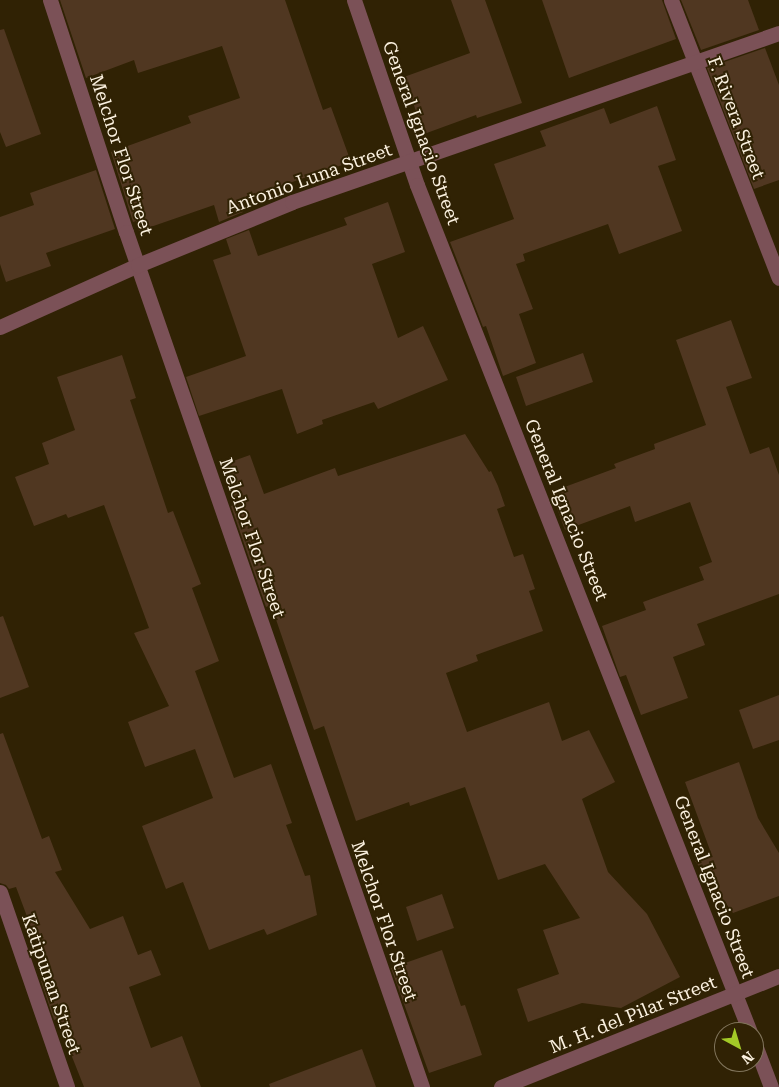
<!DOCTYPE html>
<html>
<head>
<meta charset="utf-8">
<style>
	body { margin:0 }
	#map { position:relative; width:779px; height:1087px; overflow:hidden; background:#302204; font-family:"Roboto Serif",serif }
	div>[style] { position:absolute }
	.building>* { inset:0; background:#503721 }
	.minor>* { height:15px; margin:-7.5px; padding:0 7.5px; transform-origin:7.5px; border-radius:7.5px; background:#7b5157 }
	span { translate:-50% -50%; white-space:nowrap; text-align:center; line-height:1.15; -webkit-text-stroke:4px #302204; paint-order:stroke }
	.street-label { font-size:18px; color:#fbf1e0 }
	.north { position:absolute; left:714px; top:1022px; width:50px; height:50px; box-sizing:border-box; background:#302204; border:1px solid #81755c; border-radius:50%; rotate:141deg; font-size:14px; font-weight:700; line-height:20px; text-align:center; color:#fbf1e0 }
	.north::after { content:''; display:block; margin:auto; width:18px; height:22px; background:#a3c927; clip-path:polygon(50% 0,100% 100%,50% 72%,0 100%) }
</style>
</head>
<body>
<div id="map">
	<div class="building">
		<div style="clip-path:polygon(60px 0,285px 0,323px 110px,331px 107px,351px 162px,239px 200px,243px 212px,219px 222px,214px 205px,139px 231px,136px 221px,133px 222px,111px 152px,191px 123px,188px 116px,240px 98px,222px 46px,138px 73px,134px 60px,86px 78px)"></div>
		<div style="clip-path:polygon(451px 0,485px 0,522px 103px,477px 118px,476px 115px,424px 134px,404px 77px,470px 53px)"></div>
		<div style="clip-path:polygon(542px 0,662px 0,676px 39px,569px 78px)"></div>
		<div style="clip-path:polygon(681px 0,748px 0,759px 30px,701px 50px)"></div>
		<div style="clip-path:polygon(4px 29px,41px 134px,6px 147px,0 132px,0 30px)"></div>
		<div style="clip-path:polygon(765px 48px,779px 85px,779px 180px,754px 189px,707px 68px)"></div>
		<div style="clip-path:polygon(657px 106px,676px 160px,658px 166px,682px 231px,619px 254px,608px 224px,523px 254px,525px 261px,516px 264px,533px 309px,519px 314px,536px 363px,503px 376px,486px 326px,483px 327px,450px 242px,514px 219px,494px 164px,546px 146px,540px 131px,604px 108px,610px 124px)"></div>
		<div style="clip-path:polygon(96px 170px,115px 229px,46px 253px,51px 266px,6px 282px,0 264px,0 217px,34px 205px,30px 193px)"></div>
		<div style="clip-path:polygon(388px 202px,405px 252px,372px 264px,398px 338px,423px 326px,448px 380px,378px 409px,374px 402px,322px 420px,323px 424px,297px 434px,282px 389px,199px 416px,186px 377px,246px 356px,213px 260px,231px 254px,226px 239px,249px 230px,258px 256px,347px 225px,344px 218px)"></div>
		<div style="clip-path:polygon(731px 320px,752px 378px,726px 387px,750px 454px,769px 447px,779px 475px,779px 594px,697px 624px,705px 645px,673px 657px,688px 698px,641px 715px,626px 675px,620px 677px,602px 626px,646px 610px,643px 602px,704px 580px,699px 567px,712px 562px,690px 502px,635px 522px,630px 506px,565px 530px,551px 492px,616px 468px,614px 464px,655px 449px,654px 444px,706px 425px,676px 340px)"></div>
		<div style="clip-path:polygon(583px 353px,593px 382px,526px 406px,516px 377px)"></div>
		<div style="clip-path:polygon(122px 355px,136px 398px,130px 400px,168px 513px,173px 511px,201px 584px,192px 588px,219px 661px,195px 671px,234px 778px,271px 764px,292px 823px,286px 825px,305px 876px,310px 875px,317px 915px,267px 935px,264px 929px,209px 950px,183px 882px,166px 889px,142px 826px,213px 798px,195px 749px,145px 767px,128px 722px,169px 706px,134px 633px,149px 628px,104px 505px,68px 518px,66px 514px,34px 526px,15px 477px,49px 464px,42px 443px,75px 430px,57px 377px)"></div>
		<div style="clip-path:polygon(465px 434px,489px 472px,491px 471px,498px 486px,505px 506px,497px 509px,514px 557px,523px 554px,535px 589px,529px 591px,543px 631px,476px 655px,478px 661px,446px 673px,467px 732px,549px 702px,562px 741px,589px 730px,615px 782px,582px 799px,608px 872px,647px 914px,680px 977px,621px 1008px,582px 1003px,528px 1022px,517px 989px,559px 974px,543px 930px,580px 918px,545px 864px,498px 880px,465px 787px,410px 806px,409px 802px,356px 821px,324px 726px,314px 730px,271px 605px,266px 607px,231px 506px,236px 504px,222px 465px,250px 455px,264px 494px,335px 468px,338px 476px)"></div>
		<div style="clip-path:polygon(3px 616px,29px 687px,0 698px,0 617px)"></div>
		<div style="clip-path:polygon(779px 695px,779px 740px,753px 749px,739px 710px)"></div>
		<div style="clip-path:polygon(3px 733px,42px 839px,49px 836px,62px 870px,55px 872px,90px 929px,123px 916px,138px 955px,151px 950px,161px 975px,129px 987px,151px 1048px,182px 1036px,201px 1087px,84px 1087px,57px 1019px,54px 1020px,41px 981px,50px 978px,16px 887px,9px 889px,6px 885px,0 883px,0 734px)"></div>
		<div style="clip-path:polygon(739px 762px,758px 818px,779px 853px,779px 896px,733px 913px,695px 861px,711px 853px,685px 782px)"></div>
		<div style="clip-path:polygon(442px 894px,454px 928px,417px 941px,406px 907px)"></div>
		<div style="clip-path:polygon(442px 950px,461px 1006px,465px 1005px,482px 1055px,429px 1073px,391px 968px)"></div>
		<div style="clip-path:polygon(362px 1049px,376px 1087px,270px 1087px,269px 1084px)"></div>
	</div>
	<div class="minor">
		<div style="left:50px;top:0;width:244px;rotate:71.9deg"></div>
		<div style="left:126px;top:232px;width:905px;rotate:70.9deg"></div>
		<div style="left:354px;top:0;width:195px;rotate:71.2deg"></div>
		<div style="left:417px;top:185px;width:910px;rotate:68.54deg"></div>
		<div style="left:671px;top:0;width:298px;rotate:68.8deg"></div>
		<div style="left:0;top:327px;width:151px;rotate:-24.2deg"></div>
		<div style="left:138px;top:265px;width:166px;rotate:-22.2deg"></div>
		<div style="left:292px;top:202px;width:515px;rotate:-19.14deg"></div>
		<div style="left:0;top:892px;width:206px;rotate:71deg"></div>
		<div style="left:754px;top:1042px;width:48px;rotate:69.3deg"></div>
		<div style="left:501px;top:1087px;width:299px;rotate:-21.8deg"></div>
	</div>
	<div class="street-label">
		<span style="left:736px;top:118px;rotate:69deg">F. Rivera Street</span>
		<span style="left:421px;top:133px;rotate:70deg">General Ignacio Street</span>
		<span style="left:121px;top:155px;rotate:72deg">Melchor Flor Street</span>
		<span style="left:309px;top:179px;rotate:-20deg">Antonio Luna Street</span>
		<span style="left:566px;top:510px;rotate:68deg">General Ignacio Street</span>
		<span style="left:252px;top:538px;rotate:71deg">Melchor Flor Street</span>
		<span style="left:714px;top:887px;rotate:69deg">General Ignacio Street</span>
		<span style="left:384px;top:921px;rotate:71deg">Melchor Flor Street</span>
		<span style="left:51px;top:984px;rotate:71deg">Katipunan Street</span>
		<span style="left:633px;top:1015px;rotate:-22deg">M. H. del Pilar Street</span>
	</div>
	<div class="north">N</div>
</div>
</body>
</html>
